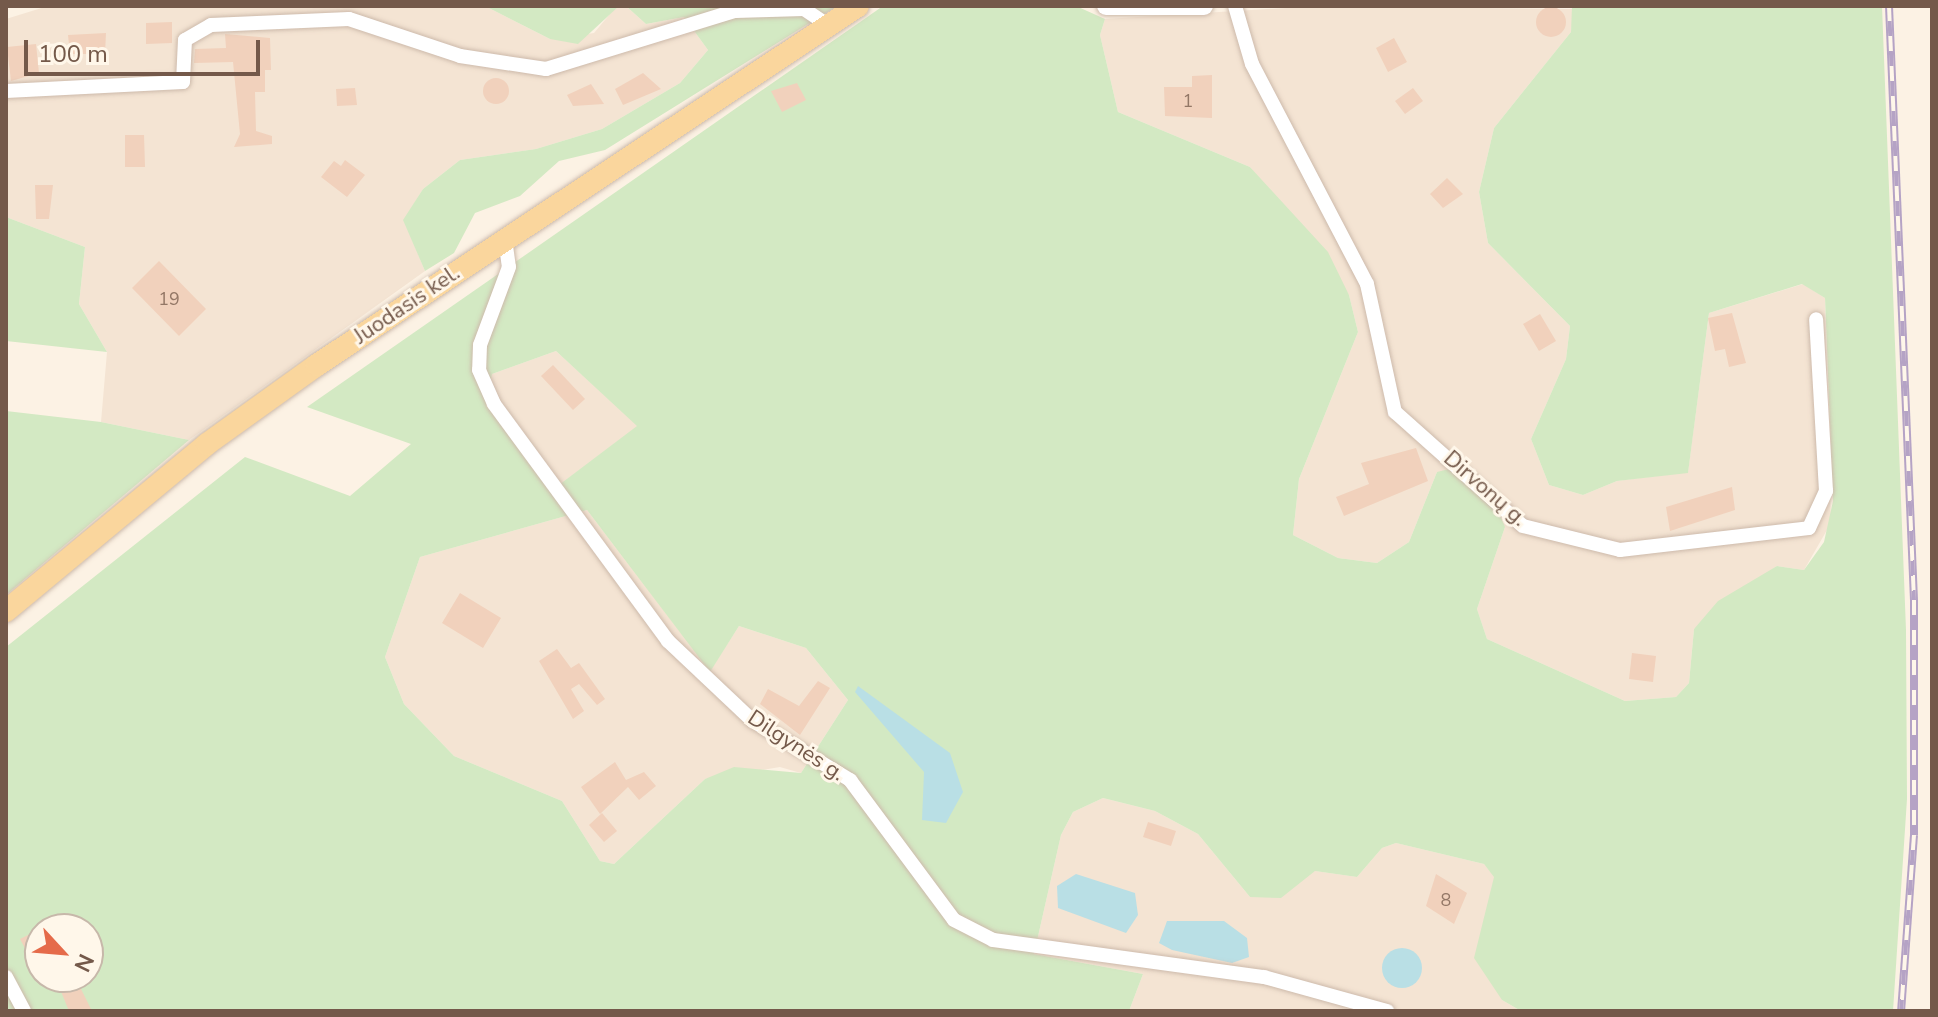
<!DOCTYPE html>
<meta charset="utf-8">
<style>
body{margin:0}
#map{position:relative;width:1938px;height:1017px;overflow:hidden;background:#fcf2e4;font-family:"Nunito Sans",sans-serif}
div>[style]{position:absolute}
.residential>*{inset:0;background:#f4e4d3}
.green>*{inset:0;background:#d3e9c3}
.water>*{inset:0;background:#b9dfe5}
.round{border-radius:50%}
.building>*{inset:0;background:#f1d1bc}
.roads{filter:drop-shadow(0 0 2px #cdbaab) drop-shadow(0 0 2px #cdbaab)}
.minor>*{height:14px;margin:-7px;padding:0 7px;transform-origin:7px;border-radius:7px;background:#fff}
.tertiary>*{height:18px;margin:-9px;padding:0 9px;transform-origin:9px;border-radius:9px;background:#fff}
.primary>*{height:22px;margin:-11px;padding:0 11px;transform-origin:11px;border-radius:11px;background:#fad69d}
.rail>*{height:8px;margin-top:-4px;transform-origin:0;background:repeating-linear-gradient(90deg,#fff7ea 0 15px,#b5a3c5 0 30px);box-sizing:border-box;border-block:2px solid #b5a3c5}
span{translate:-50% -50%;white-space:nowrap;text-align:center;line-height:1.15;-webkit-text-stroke:6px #fff7ea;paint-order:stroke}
.number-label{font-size:18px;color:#937766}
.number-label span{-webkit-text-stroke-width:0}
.street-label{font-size:22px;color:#74594a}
.frame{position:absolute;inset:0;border:8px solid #74594a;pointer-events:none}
.north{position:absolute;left:24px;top:913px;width:80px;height:80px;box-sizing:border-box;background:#fff7ea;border:2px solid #c7b8aa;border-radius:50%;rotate:116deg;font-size:22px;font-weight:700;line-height:32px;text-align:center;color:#74594a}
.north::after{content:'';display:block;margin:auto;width:28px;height:36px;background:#e56b4a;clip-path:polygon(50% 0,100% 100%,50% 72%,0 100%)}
.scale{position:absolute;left:24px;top:40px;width:236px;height:36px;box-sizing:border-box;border:4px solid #74594a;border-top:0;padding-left:10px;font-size:24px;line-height:28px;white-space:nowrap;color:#74594a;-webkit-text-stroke:6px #fff7ea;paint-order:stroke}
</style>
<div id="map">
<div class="residential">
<div style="clip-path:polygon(48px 6px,485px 6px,550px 39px,594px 33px,615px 8px,626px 6px,646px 24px,684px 17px,708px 50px,680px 83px,602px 129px,536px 149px,460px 160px,423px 189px,404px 220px,425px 271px,189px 440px,101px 422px,107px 352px,79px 304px,85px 247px,6px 217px,6px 19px)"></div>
<div style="clip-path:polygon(1319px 6px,1574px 9px,1571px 32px,1494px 128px,1479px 192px,1488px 243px,1570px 326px,1566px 359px,1531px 439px,1549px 485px,1583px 495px,1617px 481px,1688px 472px,1709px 313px,1803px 284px,1825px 298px,1831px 523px,1804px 570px,1777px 566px,1694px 629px,1689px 683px,1676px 697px,1625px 701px,1487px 639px,1477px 609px,1505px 527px,1437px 472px,1409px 542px,1377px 563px,1338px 558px,1293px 535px,1299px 479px,1358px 332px,1349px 295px,1250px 167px,1118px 112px,1100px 35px,1105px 19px)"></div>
<div style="clip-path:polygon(556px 351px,638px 426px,552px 491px,486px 405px,492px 374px)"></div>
<div style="clip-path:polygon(587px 510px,710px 671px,739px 626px,806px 648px,848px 700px,801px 773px,780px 767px,705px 779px,614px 864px,600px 861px,562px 801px,454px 756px,404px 704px,385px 657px,420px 557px)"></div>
<div style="clip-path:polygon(1103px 798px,1155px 811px,1198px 834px,1250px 897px,1315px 871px,1357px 877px,1382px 848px,1396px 843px,1484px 864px,1495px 877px,1502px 1000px,1521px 1011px,1129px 1011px,1143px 974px,1034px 954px,1061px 835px,1073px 812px)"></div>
</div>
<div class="green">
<div style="clip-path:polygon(485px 6px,619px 6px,578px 44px,550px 39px)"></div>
<div style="clip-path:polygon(626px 6px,837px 6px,605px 150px,559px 161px,520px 196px,475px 213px,454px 253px,425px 271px,403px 220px,423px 189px,460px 160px,536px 149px,602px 129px,680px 83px,708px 50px,684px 17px,646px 24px)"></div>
<div style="clip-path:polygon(evenodd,883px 6px,1076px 6px,1105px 19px,1100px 35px,1118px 112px,1250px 167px,1328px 252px,1349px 295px,1358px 332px,1299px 479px,1293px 535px,1338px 558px,1377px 563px,1409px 542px,1437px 472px,1449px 469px,1497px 508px,1505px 527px,1477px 609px,1487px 639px,1625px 701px,1676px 697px,1689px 683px,1694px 629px,1718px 601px,1777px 566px,1804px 570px,1824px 542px,1833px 501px,1825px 298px,1802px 284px,1709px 313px,1688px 473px,1617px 481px,1583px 495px,1549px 485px,1531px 439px,1566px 359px,1570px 326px,1488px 243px,1479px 192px,1494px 128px,1571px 32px,1572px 6px,1882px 6px,1906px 630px,1907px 799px,1893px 1011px,1521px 1011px,1502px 1000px,1474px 958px,1494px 877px,1484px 864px,1396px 843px,1382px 848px,1357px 877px,1315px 871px,1281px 898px,1250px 897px,1198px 834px,1155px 811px,1103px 798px,1073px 812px,1061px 835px,1034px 954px,1143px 974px,1129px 1011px,6px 1011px,6px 647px,245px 457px,350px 496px,411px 444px,307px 407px,883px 6px,556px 351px,637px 426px,551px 491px,486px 405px,492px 374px,556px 351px,883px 6px,587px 510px,710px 672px,739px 626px,806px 648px,848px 700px,801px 773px,734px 767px,705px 779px,614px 864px,600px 861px,562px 801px,454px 756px,404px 704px,385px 657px,420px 557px,587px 510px,883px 6px,40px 929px,88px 929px,88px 977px,40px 977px,40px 929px)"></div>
<div style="clip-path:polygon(6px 217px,85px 247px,79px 304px,107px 352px,6px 341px)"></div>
<div style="clip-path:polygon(6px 411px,101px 422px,189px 440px,6px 595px)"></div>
</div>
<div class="water">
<div style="clip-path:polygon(858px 686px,950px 753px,963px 792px,946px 823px,922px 820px,924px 772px,855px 692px)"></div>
<div style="clip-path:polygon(1076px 874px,1135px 893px,1138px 915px,1126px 933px,1058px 908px,1057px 886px)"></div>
<div style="clip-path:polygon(1167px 921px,1224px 921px,1247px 938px,1249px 957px,1232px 963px,1172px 950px,1159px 943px)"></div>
<div class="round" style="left:1382px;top:948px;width:40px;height:40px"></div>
</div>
<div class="building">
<div class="round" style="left:1536px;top:7px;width:30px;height:30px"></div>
<div style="clip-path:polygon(172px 22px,172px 43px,146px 44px,146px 23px)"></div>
<div style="clip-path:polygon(106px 33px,105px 54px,70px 54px,68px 35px)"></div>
<div style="clip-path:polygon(225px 34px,270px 38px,271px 70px,265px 70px,265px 92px,255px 92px,256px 131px,272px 136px,272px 144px,234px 147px,240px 134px,233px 62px,194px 63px,195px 49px,226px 48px)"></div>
<div style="clip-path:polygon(1394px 38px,1407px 62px,1388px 72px,1376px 48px)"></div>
<div style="clip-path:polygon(36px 44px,39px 73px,11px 81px,7px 47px)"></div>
<div style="clip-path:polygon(643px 73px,661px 89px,623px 105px,615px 89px)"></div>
<div style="clip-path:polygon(1212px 75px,1212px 118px,1165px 116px,1164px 87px,1192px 87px,1192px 76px)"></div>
<div class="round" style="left:483px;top:78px;width:26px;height:26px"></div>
<div style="clip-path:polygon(797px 83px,806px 100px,782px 112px,771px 91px)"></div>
<div style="clip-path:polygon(591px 84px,604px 104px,573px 106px,567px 95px)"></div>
<div style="clip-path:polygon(355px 88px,357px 105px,337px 106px,336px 89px)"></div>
<div style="clip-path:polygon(1413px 88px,1423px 101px,1405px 114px,1395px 101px)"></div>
<div style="clip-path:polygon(125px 135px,144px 135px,145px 167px,125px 167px)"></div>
<div style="clip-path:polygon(345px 160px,365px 175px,347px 197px,321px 177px,334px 161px,341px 166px)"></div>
<div style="clip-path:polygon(1447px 178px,1463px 194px,1443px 208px,1430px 194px)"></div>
<div style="clip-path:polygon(35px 185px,53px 185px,49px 219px,36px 219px)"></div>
<div style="clip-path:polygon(159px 261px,206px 309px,179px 336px,132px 288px)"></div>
<div style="clip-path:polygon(1732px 313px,1746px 363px,1729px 367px,1725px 349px,1715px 351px,1708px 318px)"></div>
<div style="clip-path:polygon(1540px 314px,1556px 341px,1539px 351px,1523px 324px)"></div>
<div style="clip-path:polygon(553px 365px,585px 399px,573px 410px,541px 376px)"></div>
<div style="clip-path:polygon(1416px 448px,1428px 481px,1344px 516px,1336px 497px,1369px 484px,1361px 463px)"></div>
<div style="clip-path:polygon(1732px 487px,1735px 510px,1670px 531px,1666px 507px)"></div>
<div style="clip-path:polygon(460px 593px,501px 618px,483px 648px,442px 623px)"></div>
<div style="clip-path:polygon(557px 649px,571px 668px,579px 663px,605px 699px,597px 705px,579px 684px,571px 689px,584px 711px,573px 719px,539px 661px)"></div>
<div style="clip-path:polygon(1632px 653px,1656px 656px,1653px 682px,1629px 679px)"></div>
<div style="clip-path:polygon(818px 681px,830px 688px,800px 735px,760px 704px,768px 689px,799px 706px)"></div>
<div style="clip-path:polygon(615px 762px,626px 780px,644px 772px,656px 786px,639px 800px,628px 787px,600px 814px,581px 787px)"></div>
<div style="clip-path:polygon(602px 813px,617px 831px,604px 842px,589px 825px)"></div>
<div style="clip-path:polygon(1148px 822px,1176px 831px,1171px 846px,1143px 837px)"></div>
<div style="clip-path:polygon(1436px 874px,1467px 893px,1454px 924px,1426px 906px)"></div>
<div style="clip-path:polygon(40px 929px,40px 976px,20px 939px)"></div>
<div style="clip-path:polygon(55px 977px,75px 977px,92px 1011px,69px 1011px)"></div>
</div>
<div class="roads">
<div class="minor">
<div style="left:1235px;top:6px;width:60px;rotate:73.7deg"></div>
<div style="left:1252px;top:64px;width:248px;rotate:62.4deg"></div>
<div style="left:1367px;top:284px;width:131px;rotate:77.7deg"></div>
<div style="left:1395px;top:412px;width:171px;rotate:41.7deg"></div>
<div style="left:1523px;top:526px;width:100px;rotate:13.9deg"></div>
<div style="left:1620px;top:550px;width:190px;rotate:-6.6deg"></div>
<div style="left:1809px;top:528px;width:41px;rotate:-65.3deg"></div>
<div style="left:1826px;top:491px;width:172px;rotate:-93.3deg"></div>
<div style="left:6px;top:91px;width:177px;rotate:-2.9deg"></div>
<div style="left:183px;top:82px;width:42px;rotate:-87.3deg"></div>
<div style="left:185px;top:40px;width:30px;rotate:-30deg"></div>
<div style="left:211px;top:25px;width:138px;rotate:-2.5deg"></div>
<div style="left:349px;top:19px;width:117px;rotate:18.4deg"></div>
<div style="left:460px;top:56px;width:87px;rotate:8.6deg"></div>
<div style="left:546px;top:69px;width:198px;rotate:-17.1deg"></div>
<div style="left:735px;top:11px;width:69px;rotate:-1.7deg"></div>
<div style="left:804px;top:9px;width:29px;rotate:34deg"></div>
<div style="left:505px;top:239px;width:28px;rotate:82deg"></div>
<div style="left:509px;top:267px;width:83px;rotate:110.4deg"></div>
<div style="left:480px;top:345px;width:25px;rotate:92deg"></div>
<div style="left:479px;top:370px;width:37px;rotate:66deg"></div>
<div style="left:494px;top:404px;width:294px;rotate:53.7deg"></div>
<div style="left:668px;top:641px;width:117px;rotate:43.3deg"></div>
<div style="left:753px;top:721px;width:114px;rotate:31.3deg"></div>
<div style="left:850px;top:780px;width:174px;rotate:53.4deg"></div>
<div style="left:954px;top:920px;width:44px;rotate:27.1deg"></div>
<div style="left:993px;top:940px;width:274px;rotate:7.8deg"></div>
<div style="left:1264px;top:977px;width:128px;rotate:15.5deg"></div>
<div style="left:6px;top:977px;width:38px;rotate:62deg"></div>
</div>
<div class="tertiary">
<div style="left:1106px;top:6px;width:98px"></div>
</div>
<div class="primary">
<div style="left:6px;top:611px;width:261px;rotate:-39.7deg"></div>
<div style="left:207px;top:444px;width:135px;rotate:-35.7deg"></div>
<div style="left:317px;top:365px;width:649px;rotate:-33.57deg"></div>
</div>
</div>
<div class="rail">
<div style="left:1889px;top:6px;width:595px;rotate:87.59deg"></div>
<div style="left:1914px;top:600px;width:235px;rotate:90deg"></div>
<div style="left:1914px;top:835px;width:176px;rotate:94.2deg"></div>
</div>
<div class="number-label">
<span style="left:1188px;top:101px">1</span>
<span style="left:169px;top:299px">19</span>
<span style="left:1446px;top:900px">8</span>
</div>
<div class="street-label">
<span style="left:407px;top:305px;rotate:-34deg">Juodasis kel.</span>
<span style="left:1485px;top:489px;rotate:41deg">Dirvonų g.</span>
<span style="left:796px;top:746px;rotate:33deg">Dilgynės g.</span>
</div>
<div class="frame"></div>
<div class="north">N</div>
<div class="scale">100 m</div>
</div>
